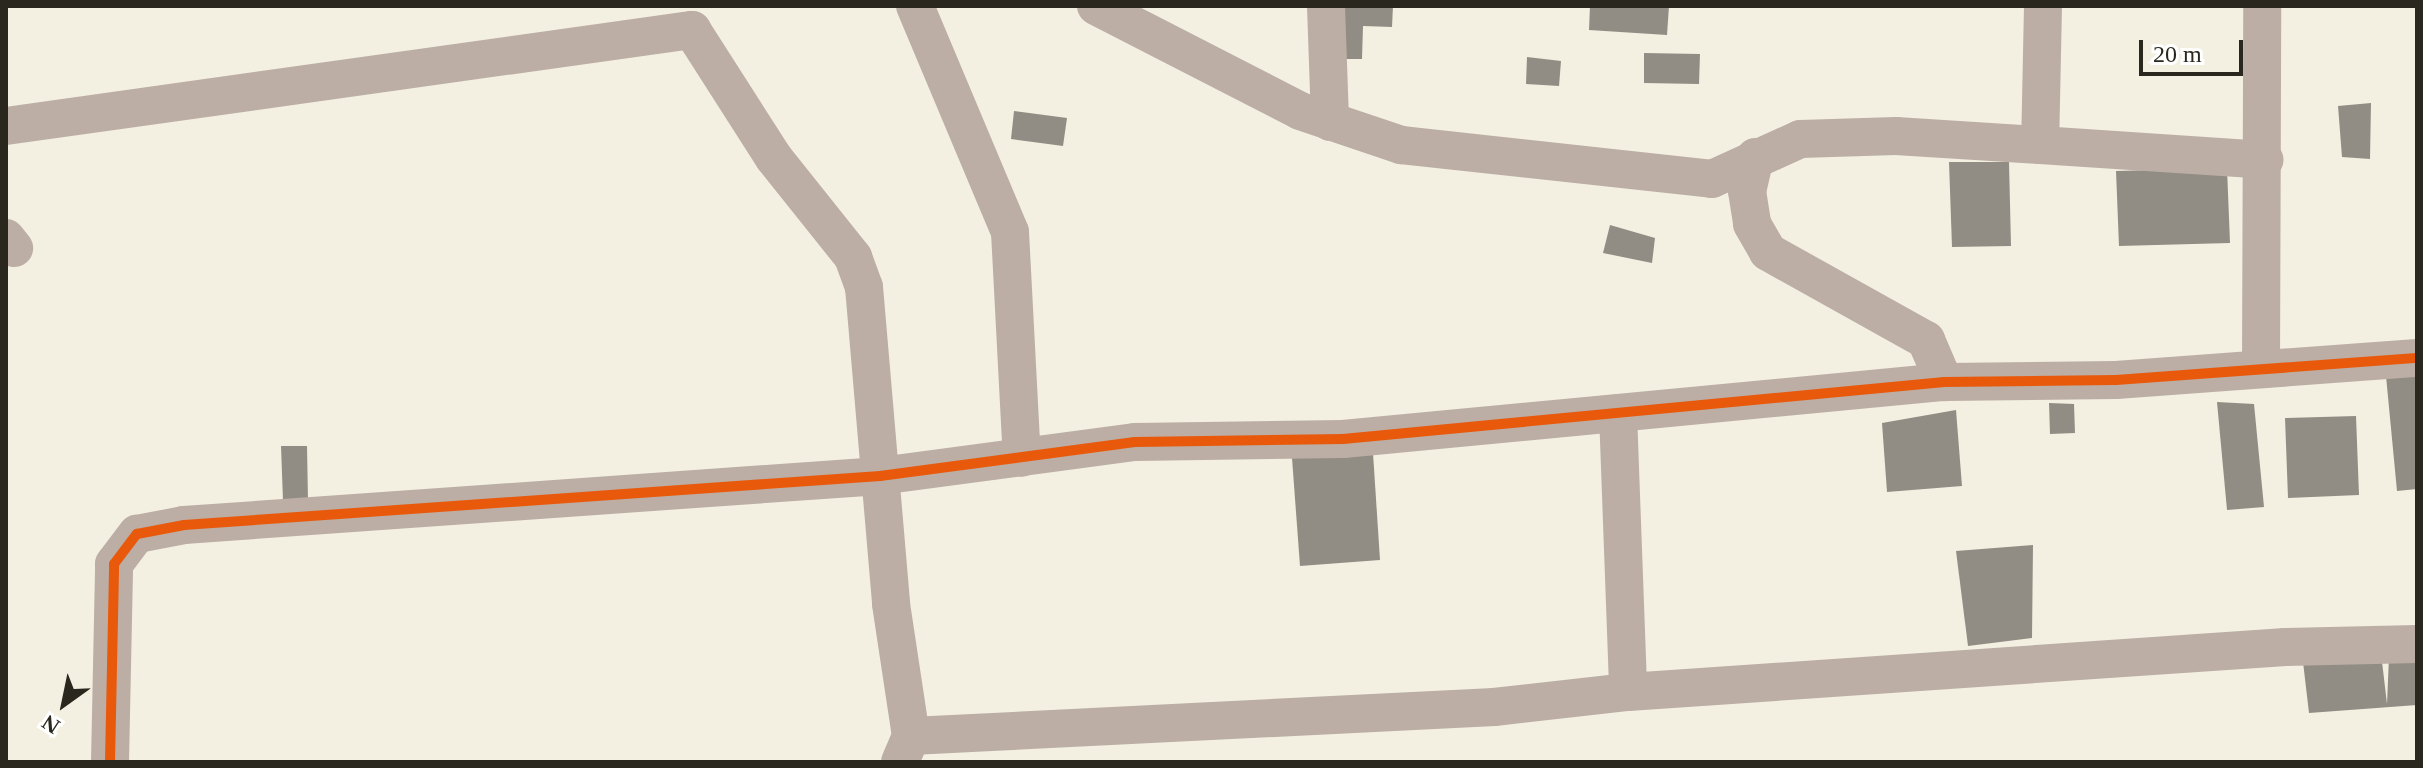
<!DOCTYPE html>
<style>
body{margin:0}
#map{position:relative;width:2423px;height:768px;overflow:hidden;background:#f3f0e1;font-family:Georgia,serif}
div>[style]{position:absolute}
.building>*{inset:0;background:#928d84}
.street>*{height:38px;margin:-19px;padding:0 19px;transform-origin:19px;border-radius:19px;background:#bcaea5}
.cycleway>*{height:10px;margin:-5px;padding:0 5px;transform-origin:5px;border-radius:5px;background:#e8590c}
span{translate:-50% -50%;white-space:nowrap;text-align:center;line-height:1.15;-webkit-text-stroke:8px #fff;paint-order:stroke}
.frame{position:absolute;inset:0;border:8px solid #2a281e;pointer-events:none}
.north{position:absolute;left:24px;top:664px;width:80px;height:80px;-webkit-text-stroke:6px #fff;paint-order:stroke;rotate:213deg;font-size:22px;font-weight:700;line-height:32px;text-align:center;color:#2a281e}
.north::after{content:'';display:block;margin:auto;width:28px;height:36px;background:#2a281e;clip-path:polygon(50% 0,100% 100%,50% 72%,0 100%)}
.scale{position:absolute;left:2139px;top:40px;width:104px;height:36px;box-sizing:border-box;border:4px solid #2a281e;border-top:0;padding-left:10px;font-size:24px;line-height:28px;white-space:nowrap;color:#2a281e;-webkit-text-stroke:6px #fff;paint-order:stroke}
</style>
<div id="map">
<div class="building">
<div style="clip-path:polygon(1336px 6px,1393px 6px,1392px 27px,1363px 26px,1362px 59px,1335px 59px)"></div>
<div style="clip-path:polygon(1590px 6px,1669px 6px,1667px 35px,1589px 30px)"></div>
<div style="clip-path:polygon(1644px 53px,1700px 54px,1699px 84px,1644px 83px)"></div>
<div style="clip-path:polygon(1527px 57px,1561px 61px,1559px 86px,1526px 84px)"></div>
<div style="clip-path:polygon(2371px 103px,2370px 159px,2342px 157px,2338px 106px)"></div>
<div style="clip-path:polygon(1014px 111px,1067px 118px,1063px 146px,1011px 139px)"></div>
<div style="clip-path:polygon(1949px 162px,2009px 162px,2011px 246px,1952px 247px)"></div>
<div style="clip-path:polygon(2227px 168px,2230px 243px,2119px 246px,2116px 171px)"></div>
<div style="clip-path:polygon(1610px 225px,1655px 238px,1652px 263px,1603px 253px)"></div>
<div style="clip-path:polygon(2417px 373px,2417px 489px,2397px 491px,2386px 376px)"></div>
<div style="clip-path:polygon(2217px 402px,2254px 404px,2264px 507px,2227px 510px)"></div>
<div style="clip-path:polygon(2049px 403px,2074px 404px,2075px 433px,2050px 434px)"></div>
<div style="clip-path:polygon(1956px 410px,1962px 486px,1887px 492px,1882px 423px)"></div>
<div style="clip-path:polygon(2356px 416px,2359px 495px,2288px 498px,2285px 418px)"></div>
<div style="clip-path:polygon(281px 446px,307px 446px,308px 501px,283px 501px)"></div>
<div style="clip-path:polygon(1373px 453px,1380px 560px,1300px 566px,1292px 458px)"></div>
<div style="clip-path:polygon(2033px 545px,2032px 638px,1968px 646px,1956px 551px)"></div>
<div style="clip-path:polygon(2381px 653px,2387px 704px,2389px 656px,2417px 657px,2417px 705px,2309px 713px,2303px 662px)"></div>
</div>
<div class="street">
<div style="left:915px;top:6px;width:245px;rotate:67.2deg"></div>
<div style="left:1010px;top:232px;width:226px;rotate:87deg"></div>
<div style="left:1096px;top:6px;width:229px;rotate:27.2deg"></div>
<div style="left:1300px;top:111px;width:107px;rotate:18.6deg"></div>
<div style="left:1401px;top:145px;width:313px;rotate:6.2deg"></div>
<div style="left:1712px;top:179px;width:97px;rotate:-24.4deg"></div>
<div style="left:1800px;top:139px;width:96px;rotate:-1.8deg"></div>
<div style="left:1896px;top:136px;width:144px;rotate:3.6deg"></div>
<div style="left:1326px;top:6px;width:116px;rotate:88deg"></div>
<div style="left:2043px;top:6px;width:139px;rotate:91.2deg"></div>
<div style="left:2040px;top:145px;width:225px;rotate:3.8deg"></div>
<div style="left:692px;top:30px;width:152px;rotate:57.4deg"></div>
<div style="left:774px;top:158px;width:127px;rotate:51.4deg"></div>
<div style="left:853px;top:257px;width:32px;rotate:70deg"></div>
<div style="left:864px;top:287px;width:318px;rotate:85.1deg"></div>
<div style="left:891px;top:604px;width:134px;rotate:81.4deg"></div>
<div style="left:6px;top:126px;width:693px;rotate:-7.97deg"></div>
<div style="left:1755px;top:157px;width:35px;rotate:103deg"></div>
<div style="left:1747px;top:191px;width:33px;rotate:81deg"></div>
<div style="left:1752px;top:224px;width:32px;rotate:60deg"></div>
<div style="left:1768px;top:252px;width:181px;rotate:29.1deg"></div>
<div style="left:1926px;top:340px;width:46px;rotate:66.8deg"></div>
<div style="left:6px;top:238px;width:13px;rotate:51deg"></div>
<div style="left:2261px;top:367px;width:361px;rotate:-89.8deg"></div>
<div style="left:1618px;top:413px;width:279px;rotate:87.9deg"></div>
<div style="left:110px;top:762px;width:198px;rotate:-88.8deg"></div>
<div style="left:114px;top:564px;width:38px;rotate:-53deg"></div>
<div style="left:137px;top:534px;width:48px;rotate:-10.8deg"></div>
<div style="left:184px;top:525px;width:698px;rotate:-4.03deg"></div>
<div style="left:880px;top:476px;width:257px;rotate:-7.6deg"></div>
<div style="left:1135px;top:442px;width:208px;rotate:-0.8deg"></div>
<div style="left:1343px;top:439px;width:604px;rotate:-5.42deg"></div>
<div style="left:1944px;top:382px;width:172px;rotate:-0.7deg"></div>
<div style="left:2116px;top:380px;width:302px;rotate:-4.2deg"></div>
<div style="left:900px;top:762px;width:28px;rotate:-67deg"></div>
<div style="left:911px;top:736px;width:584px;rotate:-2.85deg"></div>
<div style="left:1494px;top:707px;width:135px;rotate:-6.4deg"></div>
<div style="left:1628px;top:692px;width:659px;rotate:-3.92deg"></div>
<div style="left:2285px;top:647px;width:132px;rotate:-1.3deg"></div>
</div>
<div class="cycleway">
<div style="left:110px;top:762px;width:198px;rotate:-88.8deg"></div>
<div style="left:114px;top:564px;width:38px;rotate:-53deg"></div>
<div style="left:137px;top:534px;width:48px;rotate:-10.8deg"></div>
<div style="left:184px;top:525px;width:698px;rotate:-4.03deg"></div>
<div style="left:880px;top:476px;width:257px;rotate:-7.6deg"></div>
<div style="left:1135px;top:442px;width:208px;rotate:-0.8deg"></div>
<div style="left:1343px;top:439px;width:604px;rotate:-5.42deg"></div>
<div style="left:1944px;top:382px;width:172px;rotate:-0.7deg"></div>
<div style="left:2116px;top:380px;width:302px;rotate:-4.2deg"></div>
</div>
<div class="frame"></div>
<div class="north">N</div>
<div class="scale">20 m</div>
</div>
